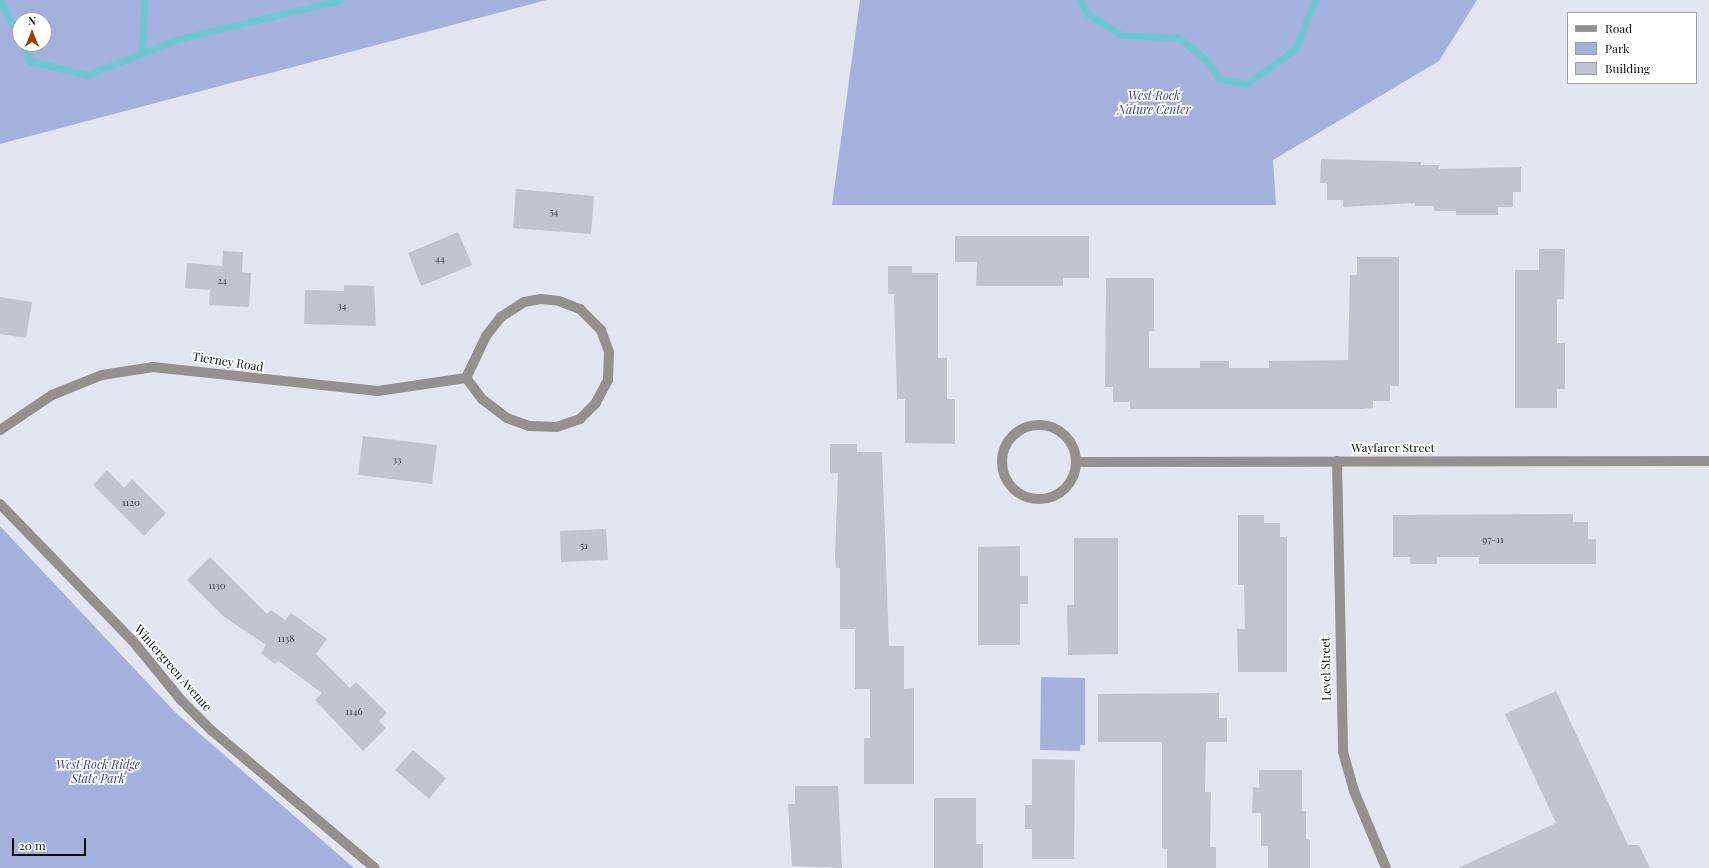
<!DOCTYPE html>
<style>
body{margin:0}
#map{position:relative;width:1709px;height:868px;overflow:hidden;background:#e2e5ef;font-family:"Playfair Display",serif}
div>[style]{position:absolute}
.green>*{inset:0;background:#a5b1dd}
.stream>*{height:7px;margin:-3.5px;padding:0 3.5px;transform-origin:3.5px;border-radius:3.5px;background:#6fc6d3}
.building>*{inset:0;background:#c1c4ce}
.minor>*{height:10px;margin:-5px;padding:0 5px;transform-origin:5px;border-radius:5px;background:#94908d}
.minor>.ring{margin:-5px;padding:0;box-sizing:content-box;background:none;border:10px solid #94908d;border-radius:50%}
span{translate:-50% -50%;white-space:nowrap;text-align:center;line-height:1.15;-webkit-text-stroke:3.5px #fff;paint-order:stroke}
.number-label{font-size:10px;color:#383a3f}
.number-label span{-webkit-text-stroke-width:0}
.park-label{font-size:12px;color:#354287;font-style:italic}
.street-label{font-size:12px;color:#0b0c0f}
.legend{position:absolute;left:1567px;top:12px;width:130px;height:72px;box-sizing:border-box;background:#fff;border:1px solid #9d9e9f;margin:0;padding:5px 7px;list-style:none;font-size:12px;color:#0b0c0f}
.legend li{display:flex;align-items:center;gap:8px;height:20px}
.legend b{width:20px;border:1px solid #9d9e9f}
.north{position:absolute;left:12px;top:12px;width:40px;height:40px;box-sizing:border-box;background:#fff;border:1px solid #9d9e9f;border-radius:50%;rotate:0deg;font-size:11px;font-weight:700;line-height:16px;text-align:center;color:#0b0c0f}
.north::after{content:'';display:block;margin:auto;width:14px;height:18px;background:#a03c06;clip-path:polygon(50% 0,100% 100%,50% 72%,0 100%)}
.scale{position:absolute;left:12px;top:838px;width:74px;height:18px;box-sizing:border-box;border:2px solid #0b0c0f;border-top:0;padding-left:5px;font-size:12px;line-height:14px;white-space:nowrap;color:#0b0c0f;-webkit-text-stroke:3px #fff;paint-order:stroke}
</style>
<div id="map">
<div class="green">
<div style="clip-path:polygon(evenodd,0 0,547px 0,0 144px,0 0,20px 20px,44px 20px,44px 44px,20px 44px,20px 20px)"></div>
<div style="clip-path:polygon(860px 0,1477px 0,1439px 61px,1273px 160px,1276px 205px,832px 205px)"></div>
<div style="clip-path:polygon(0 526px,176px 713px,354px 868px,0 868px)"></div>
<div style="clip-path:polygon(1041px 677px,1085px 678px,1085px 745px,1080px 745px,1080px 751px,1040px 750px)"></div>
</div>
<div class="stream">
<div style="left:0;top:0;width:44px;rotate:62.9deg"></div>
<div style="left:1079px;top:0;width:17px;rotate:57deg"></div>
<div style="left:1088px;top:14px;width:39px;rotate:32deg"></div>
<div style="left:1121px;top:35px;width:58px;rotate:3deg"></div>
<div style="left:1179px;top:38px;width:36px;rotate:39deg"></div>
<div style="left:1207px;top:61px;width:22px;rotate:56deg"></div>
<div style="left:1219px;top:79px;width:27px;rotate:10deg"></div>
<div style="left:1246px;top:84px;width:60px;rotate:-35.5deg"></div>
<div style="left:1295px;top:49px;width:53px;rotate:-67.8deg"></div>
<div style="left:22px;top:44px;width:19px;rotate:65deg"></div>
<div style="left:30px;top:61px;width:59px;rotate:13.8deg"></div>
<div style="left:87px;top:75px;width:98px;rotate:-21.6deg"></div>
<div style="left:178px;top:39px;width:167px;rotate:-13.5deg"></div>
<div style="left:142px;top:53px;width:53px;rotate:-87.8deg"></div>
</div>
<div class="building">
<div style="clip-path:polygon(1321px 159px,1421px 162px,1421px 165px,1439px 165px,1439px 169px,1521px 167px,1521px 192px,1513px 192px,1513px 207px,1498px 207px,1498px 215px,1456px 215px,1456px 211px,1434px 211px,1434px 206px,1415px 206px,1415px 203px,1343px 207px,1343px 200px,1327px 200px,1327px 183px,1320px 183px)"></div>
<div style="clip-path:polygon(516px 189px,594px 196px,591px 234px,513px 228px)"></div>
<div style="clip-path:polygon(458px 232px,472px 265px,421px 286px,408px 253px)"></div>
<div style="clip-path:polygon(955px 236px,1089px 236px,1089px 278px,1063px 278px,1063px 286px,976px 286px,977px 262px,955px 262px)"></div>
<div style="clip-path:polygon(1539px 249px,1565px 249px,1564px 299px,1557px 299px,1557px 343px,1565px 343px,1565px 389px,1557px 389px,1557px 408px,1515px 408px,1515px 270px,1539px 270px)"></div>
<div style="clip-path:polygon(223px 251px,243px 252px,242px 272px,251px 273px,249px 307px,209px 305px,210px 290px,185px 288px,187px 263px,222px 266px)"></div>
<div style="clip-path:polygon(1357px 257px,1399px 257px,1399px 386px,1390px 386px,1390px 401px,1373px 401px,1373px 408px,1362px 409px,1130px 409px,1130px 402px,1113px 402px,1113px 387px,1105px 387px,1106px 278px,1154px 278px,1154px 331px,1149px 331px,1149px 368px,1200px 368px,1200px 361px,1229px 361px,1229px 368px,1269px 368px,1269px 361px,1348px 360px,1350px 275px,1357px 275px)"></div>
<div style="clip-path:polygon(888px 266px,912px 266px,912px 273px,938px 273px,938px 358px,947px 358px,947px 399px,955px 399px,955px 444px,905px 443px,905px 399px,897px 399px,894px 294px,888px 294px)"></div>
<div style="clip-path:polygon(344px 285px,374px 286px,376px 326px,304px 324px,305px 290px,344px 291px)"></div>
<div style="clip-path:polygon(0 297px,32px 302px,26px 338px,0 334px)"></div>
<div style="clip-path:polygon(363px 436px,437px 445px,432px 484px,358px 475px)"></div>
<div style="clip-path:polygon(830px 444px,857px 444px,857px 452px,882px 452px,889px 646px,904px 646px,904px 689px,914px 688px,914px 784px,864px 784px,864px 738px,870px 738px,870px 689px,855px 689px,855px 629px,840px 629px,840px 568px,836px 568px,835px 556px,838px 473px,830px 474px)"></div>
<div style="clip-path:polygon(107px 470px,124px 488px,132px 479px,166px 513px,144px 536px,93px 485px)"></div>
<div style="clip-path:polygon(1573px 514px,1573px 522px,1588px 522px,1588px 539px,1596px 539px,1596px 564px,1479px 564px,1479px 557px,1437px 557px,1437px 564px,1410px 564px,1410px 557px,1393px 557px,1393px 515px)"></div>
<div style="clip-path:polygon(1238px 515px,1264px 515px,1264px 523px,1280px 523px,1280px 537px,1287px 537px,1287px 672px,1238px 672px,1237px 629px,1245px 629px,1244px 585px,1238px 585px)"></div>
<div style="clip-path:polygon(606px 529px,608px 560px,561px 562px,560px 531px)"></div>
<div style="clip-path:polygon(1074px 538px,1118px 538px,1118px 654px,1068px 655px,1067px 605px,1074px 605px)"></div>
<div style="clip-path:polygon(1020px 546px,1020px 576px,1028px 576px,1028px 604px,1020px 604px,1020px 645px,978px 645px,978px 547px)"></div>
<div style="clip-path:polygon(210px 557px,267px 614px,271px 610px,285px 620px,291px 613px,327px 639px,316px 654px,350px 688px,356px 682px,387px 713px,379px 721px,386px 728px,363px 751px,315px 700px,322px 693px,278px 661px,275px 664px,261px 653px,266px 645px,223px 616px,187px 580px)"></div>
<div style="clip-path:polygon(1556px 691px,1628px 845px,1639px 845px,1650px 868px,1458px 868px,1556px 823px,1505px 714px)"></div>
<div style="clip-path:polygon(1219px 693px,1219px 718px,1227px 718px,1227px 742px,1206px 742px,1205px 792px,1211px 792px,1210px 847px,1216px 847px,1216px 868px,1167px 868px,1167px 849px,1162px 848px,1162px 742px,1098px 742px,1098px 694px)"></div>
<div style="clip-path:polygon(413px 750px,446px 778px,429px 799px,395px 770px)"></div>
<div style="clip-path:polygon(1032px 759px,1075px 760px,1074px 859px,1032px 859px,1032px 829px,1025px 829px,1025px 805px,1032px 805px)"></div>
<div style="clip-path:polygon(1259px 770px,1302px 770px,1302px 811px,1306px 811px,1306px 839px,1310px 840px,1310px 868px,1268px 868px,1268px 846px,1261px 846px,1261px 813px,1252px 813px,1253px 787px,1259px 788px)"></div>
<div style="clip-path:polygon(795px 786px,838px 786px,842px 868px,792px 866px,788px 804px,795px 804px)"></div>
<div style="clip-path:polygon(934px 798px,976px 798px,976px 844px,983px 844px,983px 868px,934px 868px)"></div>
</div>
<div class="minor">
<div style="left:541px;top:299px;width:18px;rotate:6deg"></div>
<div style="left:559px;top:301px;width:22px;rotate:21deg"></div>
<div style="left:580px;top:309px;width:30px;rotate:45deg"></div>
<div style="left:601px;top:330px;width:23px;rotate:70deg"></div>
<div style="left:609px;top:352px;width:28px;rotate:92deg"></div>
<div style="left:608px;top:380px;width:26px;rotate:118deg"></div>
<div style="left:596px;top:403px;width:23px;rotate:135deg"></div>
<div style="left:580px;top:419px;width:24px;rotate:161deg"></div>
<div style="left:557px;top:427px;width:28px;rotate:-178deg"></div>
<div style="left:529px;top:426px;width:23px;rotate:-160deg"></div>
<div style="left:507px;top:418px;width:31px;rotate:-143deg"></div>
<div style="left:482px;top:399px;width:26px;rotate:-127deg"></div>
<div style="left:466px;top:378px;width:47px;rotate:-64.5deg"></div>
<div style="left:486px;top:336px;width:24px;rotate:-52deg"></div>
<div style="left:501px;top:317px;width:27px;rotate:-33deg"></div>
<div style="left:524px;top:302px;width:17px;rotate:-10deg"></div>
<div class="ring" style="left:1002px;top:425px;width:64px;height:64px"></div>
<div style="left:0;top:430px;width:63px;rotate:-33.9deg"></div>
<div style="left:52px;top:395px;width:54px;rotate:-21.8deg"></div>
<div style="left:102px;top:375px;width:52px;rotate:-8.9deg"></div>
<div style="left:153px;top:367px;width:226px;rotate:6.1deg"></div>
<div style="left:378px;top:391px;width:89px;rotate:-8.4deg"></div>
<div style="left:1337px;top:461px;width:291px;rotate:88.8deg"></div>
<div style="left:1343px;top:752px;width:41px;rotate:74.2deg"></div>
<div style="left:1354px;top:791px;width:83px;rotate:67.4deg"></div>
<div style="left:1077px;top:462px;width:632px;rotate:-0.09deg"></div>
<div style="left:0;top:504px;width:190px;rotate:45.9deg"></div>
<div style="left:132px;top:640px;width:77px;rotate:50.8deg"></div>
<div style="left:181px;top:700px;width:42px;rotate:45deg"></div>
<div style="left:211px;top:730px;width:214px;rotate:40.1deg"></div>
</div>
<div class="number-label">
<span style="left:554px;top:212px">54</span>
<span style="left:440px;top:259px">44</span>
<span style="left:222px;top:281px">24</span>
<span style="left:342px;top:306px">34</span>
<span style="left:397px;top:460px">33</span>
<span style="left:131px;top:503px">1120</span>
<span style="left:1493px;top:540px">97-11</span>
<span style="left:584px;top:546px">51</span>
<span style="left:217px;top:586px">1130</span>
<span style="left:286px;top:639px">1138</span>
<span style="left:354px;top:712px">1146</span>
</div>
<div class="park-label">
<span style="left:1154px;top:103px">West Rock<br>Nature Center</span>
<span style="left:98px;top:772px">West Rock Ridge<br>State Park</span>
</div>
<div class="street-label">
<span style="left:228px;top:362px;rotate:9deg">Tierney Road</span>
<span style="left:1393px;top:448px">Wayfarer Street</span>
<span style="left:173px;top:668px;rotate:49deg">Wintergreen Avenue</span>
<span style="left:1326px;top:669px;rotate:-91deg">Level Street</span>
</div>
<ul class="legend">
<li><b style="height:5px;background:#94908d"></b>Road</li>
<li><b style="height:11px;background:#a5b1dd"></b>Park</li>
<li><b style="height:11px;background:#c1c4ce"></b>Building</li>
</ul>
<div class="north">N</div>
<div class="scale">20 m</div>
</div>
